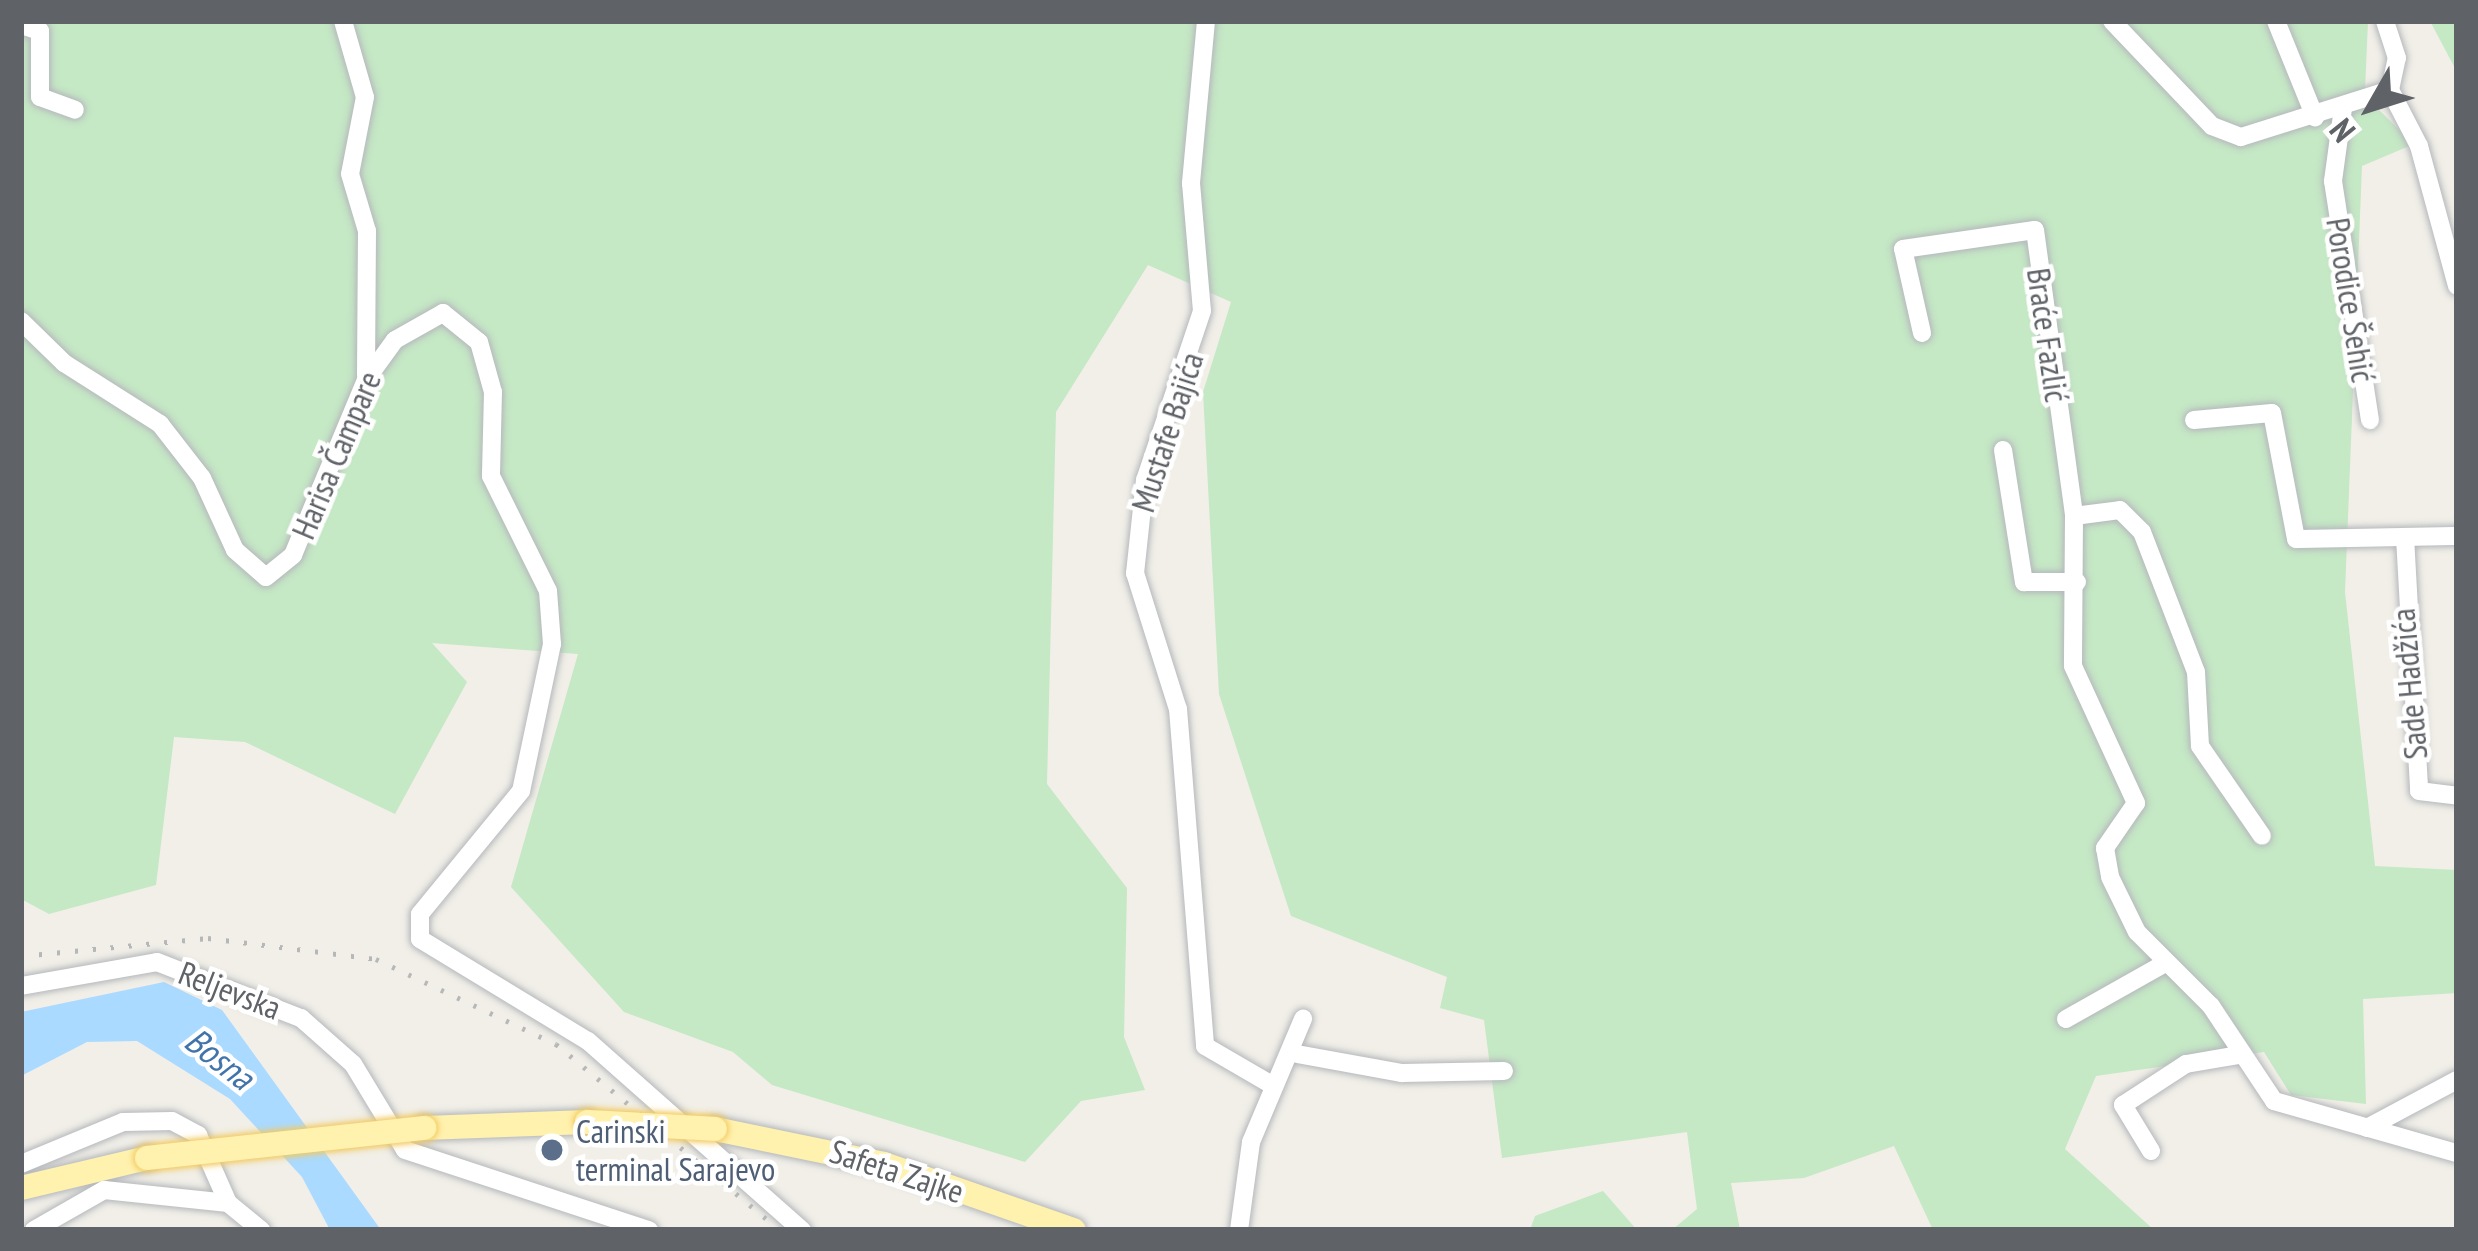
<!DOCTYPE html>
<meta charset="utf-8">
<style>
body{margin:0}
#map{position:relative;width:2478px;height:1251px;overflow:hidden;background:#f1efe8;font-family:"PT Sans Narrow",sans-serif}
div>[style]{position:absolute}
.green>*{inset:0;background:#c5e8c5}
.water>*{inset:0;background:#aadaff}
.roads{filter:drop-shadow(0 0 3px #b5b8bc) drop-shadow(0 0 3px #b5b8bc)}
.minor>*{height:18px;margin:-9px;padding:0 9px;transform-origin:9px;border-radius:9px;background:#fff}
.major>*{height:24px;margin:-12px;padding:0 12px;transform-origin:12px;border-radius:12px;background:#fff2af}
.rail>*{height:4.5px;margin-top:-2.25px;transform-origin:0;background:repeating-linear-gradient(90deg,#b6b7b8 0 3px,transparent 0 18px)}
.bridges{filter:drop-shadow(0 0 3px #f2c960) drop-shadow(0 0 3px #f2c960)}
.major-bridge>*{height:24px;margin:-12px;padding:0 12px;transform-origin:12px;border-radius:12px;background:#fff2af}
.dots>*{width:33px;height:33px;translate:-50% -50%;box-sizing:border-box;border:6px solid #fff;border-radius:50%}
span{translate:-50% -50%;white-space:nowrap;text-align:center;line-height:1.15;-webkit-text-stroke:9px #fff;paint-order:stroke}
.street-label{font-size:33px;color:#5f6368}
.service-label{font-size:33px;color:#4e5e75}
.left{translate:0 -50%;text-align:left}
.water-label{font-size:36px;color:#4174aa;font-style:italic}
.frame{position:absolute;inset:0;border:24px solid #5f6368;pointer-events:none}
.north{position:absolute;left:2310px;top:48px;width:120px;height:120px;-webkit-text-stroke:9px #fff;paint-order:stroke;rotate:231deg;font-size:33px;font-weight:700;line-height:48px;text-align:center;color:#5f6368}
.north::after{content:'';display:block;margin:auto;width:42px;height:54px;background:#5f6368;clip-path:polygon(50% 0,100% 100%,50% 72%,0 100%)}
</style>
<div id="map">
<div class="green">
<div style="clip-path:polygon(21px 21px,2368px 21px,2364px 114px,2379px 110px,2414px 144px,2362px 166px,2345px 592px,2375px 866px,2457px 870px,2457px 993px,2363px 999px,2366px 1104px,2291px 1095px,2264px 1052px,2096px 1076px,2065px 1149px,2154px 1230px,1933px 1230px,1894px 1146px,1804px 1178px,1731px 1183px,1740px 1230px,1672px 1230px,1697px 1209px,1687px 1132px,1502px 1158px,1484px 1020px,1440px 1008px,1447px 977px,1291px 916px,1219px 694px,1203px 392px,1231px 302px,1148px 265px,1056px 412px,1047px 784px,1127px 888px,1124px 1037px,1145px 1090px,1081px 1101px,1025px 1162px,772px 1085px,733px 1052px,624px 1012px,511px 887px,578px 654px,432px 643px,467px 682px,395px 814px,245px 742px,174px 737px,156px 885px,49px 914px,21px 899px)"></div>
<div style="clip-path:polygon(2430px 21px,2457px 21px,2457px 72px)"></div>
<div style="clip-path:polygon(1603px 1191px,1637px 1230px,1530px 1230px,1535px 1216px)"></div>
</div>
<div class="water">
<div style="clip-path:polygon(164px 982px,222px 1010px,381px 1230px,330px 1230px,302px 1177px,230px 1099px,137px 1041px,87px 1042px,21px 1076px,21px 1012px)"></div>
</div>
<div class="roads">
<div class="minor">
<div style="left:343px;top:21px;width:79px;rotate:73.9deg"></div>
<div style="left:365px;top:97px;width:78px;rotate:101deg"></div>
<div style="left:350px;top:174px;width:59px;rotate:73.4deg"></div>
<div style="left:367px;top:231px;width:144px;rotate:90.4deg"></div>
<div style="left:1206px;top:21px;width:163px;rotate:95.3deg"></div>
<div style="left:1191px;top:183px;width:128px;rotate:85.1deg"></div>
<div style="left:1202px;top:311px;width:178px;rotate:108.6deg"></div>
<div style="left:1145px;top:480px;width:94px;rotate:96.1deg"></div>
<div style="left:1135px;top:573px;width:143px;rotate:72.5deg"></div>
<div style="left:1178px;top:709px;width:338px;rotate:85.4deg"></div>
<div style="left:1205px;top:1046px;width:78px;rotate:30.2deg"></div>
<div style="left:2112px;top:21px;width:145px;rotate:46.4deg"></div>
<div style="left:2212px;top:126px;width:31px;rotate:21deg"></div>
<div style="left:2241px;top:137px;width:156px;rotate:-17.5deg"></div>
<div style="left:2390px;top:90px;width:33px;rotate:-78deg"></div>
<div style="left:2397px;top:58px;width:39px;rotate:-108deg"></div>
<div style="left:2276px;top:21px;width:104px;rotate:67.9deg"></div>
<div style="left:21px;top:25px;width:20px;rotate:18deg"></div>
<div style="left:40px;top:31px;width:66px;rotate:90deg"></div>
<div style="left:40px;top:97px;width:37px;rotate:20deg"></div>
<div style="left:2390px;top:90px;width:63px;rotate:62.6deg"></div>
<div style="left:2419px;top:146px;width:145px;rotate:74.8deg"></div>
<div style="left:2343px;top:108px;width:74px;rotate:97.8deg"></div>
<div style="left:2333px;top:181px;width:242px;rotate:81.2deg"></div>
<div style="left:21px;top:321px;width:60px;rotate:44.3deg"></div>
<div style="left:64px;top:363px;width:114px;rotate:32.4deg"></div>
<div style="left:160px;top:424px;width:68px;rotate:52.1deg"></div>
<div style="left:202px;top:478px;width:79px;rotate:65.4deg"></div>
<div style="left:235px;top:550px;width:41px;rotate:41.1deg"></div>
<div style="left:266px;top:577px;width:35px;rotate:-39deg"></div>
<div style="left:293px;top:555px;width:190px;rotate:-67.4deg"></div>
<div style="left:366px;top:380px;width:49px;rotate:-54.1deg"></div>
<div style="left:395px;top:340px;width:55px;rotate:-29.4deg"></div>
<div style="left:443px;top:313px;width:46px;rotate:38.9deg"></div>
<div style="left:479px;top:342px;width:52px;rotate:74.4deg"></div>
<div style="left:493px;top:392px;width:84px;rotate:91.4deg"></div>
<div style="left:491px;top:476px;width:128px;rotate:63.6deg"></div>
<div style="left:548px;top:591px;width:53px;rotate:85.7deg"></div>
<div style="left:552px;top:644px;width:150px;rotate:101.9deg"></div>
<div style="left:521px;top:791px;width:159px;rotate:129.4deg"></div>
<div style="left:420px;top:914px;width:25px;rotate:90deg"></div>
<div style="left:420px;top:939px;width:197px;rotate:31.3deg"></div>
<div style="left:588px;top:1041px;width:286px;rotate:41.5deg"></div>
<div style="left:1922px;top:333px;width:86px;rotate:-102.7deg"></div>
<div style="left:1903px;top:249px;width:133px;rotate:-8.2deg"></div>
<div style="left:2035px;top:230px;width:289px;rotate:82.2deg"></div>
<div style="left:2074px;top:516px;width:150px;rotate:90.4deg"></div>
<div style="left:2073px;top:666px;width:151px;rotate:65.3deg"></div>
<div style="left:2136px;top:803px;width:55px;rotate:124.6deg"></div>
<div style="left:2105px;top:848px;width:29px;rotate:80deg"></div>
<div style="left:2110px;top:877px;width:61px;rotate:63.9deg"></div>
<div style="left:2137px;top:932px;width:105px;rotate:45deg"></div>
<div style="left:2211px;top:1006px;width:114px;rotate:56.4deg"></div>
<div style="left:2274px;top:1101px;width:190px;rotate:15.9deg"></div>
<div style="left:2194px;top:420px;width:78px;rotate:-5.1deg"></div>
<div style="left:2272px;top:413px;width:128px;rotate:79.2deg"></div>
<div style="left:2296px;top:539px;width:161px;rotate:-1.1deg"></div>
<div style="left:2003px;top:450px;width:134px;rotate:81deg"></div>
<div style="left:2024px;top:582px;width:53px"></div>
<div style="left:2074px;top:516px;width:46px;rotate:-7.4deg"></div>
<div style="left:2120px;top:510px;width:31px;rotate:45deg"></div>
<div style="left:2142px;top:532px;width:150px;rotate:68.9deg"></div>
<div style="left:2196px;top:672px;width:74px;rotate:86.9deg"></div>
<div style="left:2200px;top:746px;width:109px;rotate:55.4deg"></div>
<div style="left:2405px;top:537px;width:254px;rotate:86.8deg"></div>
<div style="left:2419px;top:791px;width:38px;rotate:7deg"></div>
<div style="left:21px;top:986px;width:138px;rotate:-10deg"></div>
<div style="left:157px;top:962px;width:155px;rotate:21.3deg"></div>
<div style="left:301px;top:1018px;width:69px;rotate:41.5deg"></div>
<div style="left:353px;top:1064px;width:100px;rotate:58.8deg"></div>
<div style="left:405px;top:1150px;width:257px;rotate:18.2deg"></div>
<div style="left:2066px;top:1019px;width:110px;rotate:-29.4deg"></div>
<div style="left:1297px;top:1054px;width:107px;rotate:10.3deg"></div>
<div style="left:1402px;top:1073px;width:102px;rotate:-1.1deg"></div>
<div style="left:2367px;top:1128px;width:102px;rotate:-28.1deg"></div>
<div style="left:2151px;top:1151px;width:54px;rotate:-121.3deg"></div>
<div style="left:2123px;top:1105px;width:75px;rotate:-33.1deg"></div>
<div style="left:2186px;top:1064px;width:54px;rotate:-9.6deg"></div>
<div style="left:21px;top:1164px;width:110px;rotate:-22.4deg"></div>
<div style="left:123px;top:1122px;width:49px;rotate:-1.2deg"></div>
<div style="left:172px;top:1121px;width:30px;rotate:28deg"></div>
<div style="left:198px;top:1135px;width:74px;rotate:66.2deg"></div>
<div style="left:228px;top:1203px;width:43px;rotate:39.3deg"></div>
<div style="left:34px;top:1230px;width:81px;rotate:-29.7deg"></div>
<div style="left:104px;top:1190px;width:125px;rotate:6deg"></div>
<div style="left:1239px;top:1230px;width:89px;rotate:-82.2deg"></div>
<div style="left:1251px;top:1142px;width:134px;rotate:-67.1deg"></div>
</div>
<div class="major">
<div style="left:424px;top:1128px;width:163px;rotate:-2.1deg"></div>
<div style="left:715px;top:1129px;width:173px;rotate:11.7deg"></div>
<div style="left:884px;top:1164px;width:201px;rotate:19.2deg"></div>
<div style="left:21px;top:1188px;width:130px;rotate:-13.4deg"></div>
</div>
</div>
<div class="rail">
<div style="left:21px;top:956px;width:188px;rotate:-5.5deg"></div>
<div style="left:208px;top:938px;width:169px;rotate:7.1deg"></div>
<div style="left:376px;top:959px;width:199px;rotate:25.3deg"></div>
<div style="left:556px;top:1044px;width:291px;rotate:39.7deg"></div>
</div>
<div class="bridges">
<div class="major-bridge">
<div style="left:587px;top:1122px;width:128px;rotate:3.1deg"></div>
<div style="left:147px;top:1158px;width:279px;rotate:-6.2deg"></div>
</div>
</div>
<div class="dots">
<div style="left:552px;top:1150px;background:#5c6f8a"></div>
</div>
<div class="street-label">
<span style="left:2351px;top:300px;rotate:81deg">Porodice Šehić</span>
<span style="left:2048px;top:335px;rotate:82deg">Braće Fazlić</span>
<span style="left:1167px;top:432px;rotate:-72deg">Mustafe Bajića</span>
<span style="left:336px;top:455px;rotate:-67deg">Harisa Čampare</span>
<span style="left:2409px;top:684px;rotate:-95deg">Sade Hadžića</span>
<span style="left:230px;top:990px;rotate:21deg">Reljevska</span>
<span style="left:897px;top:1171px;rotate:18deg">Safeta Zajke</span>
</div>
<div class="service-label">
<span class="left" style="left:576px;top:1150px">Carinski<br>terminal Sarajevo</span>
</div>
<div class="water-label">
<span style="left:220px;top:1058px;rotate:38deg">Bosna</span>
</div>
<div class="frame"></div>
<div class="north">N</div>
</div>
